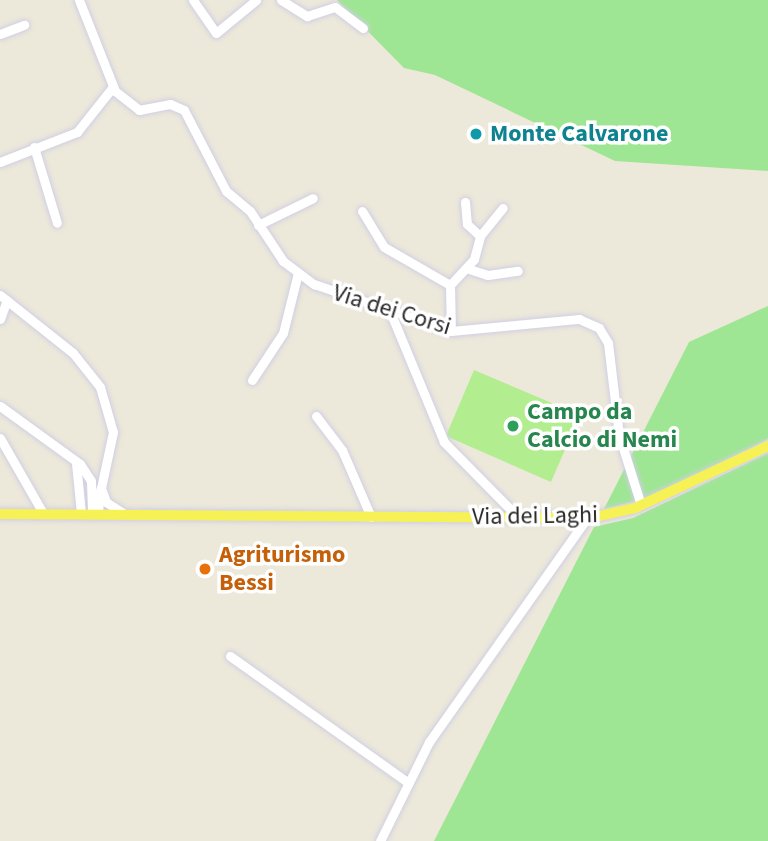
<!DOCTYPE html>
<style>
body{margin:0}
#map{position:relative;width:768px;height:841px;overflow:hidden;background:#ece8da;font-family:"Source Sans 3",sans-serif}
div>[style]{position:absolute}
.green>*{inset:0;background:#9fe694}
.pitch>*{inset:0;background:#b2ee8f}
.roads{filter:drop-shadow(0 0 2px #d0cfe3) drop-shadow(0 0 2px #d0cfe3)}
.minor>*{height:9px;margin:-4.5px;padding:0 4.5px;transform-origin:4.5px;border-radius:4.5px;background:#fff}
.major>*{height:10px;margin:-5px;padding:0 5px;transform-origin:5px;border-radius:5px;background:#f6f255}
.dots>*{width:19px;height:19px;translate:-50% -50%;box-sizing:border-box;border:4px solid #fff;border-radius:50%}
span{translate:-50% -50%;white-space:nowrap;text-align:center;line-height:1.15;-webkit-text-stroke:7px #fff;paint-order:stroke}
.culture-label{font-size:24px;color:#0d838f;font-weight:700}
.left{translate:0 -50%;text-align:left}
.street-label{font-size:24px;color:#292929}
.leisure-label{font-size:24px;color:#27864d;font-weight:700}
.food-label{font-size:24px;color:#c56008;font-weight:700}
</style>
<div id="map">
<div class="green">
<div style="clip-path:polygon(337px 0,768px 0,768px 171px,615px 161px,435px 75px,404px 68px)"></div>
<div style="clip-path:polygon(768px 306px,768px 439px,652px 497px,604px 509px,689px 342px)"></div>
<div style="clip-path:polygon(768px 453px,768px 841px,434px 841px,594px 527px,633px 518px)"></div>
</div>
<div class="pitch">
<div style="clip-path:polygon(474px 370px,580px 415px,551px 482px,446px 436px)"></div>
</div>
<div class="roads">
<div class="minor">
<div style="left:79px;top:0;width:98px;rotate:68.4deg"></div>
<div style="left:115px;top:91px;width:31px;rotate:38deg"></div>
<div style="left:139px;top:110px;width:32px;rotate:-11deg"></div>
<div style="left:170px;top:104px;width:15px;rotate:23deg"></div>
<div style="left:184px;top:110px;width:91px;rotate:62.6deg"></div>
<div style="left:226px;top:191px;width:31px;rotate:40deg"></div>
<div style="left:250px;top:211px;width:60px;rotate:56.6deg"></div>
<div style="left:283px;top:261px;width:39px;rotate:37deg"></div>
<div style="left:314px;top:284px;width:145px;rotate:18.9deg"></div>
<div style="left:451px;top:331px;width:129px;rotate:-5.4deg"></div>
<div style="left:579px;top:319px;width:22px;rotate:24deg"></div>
<div style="left:599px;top:328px;width:17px;rotate:59deg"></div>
<div style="left:608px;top:343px;width:93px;rotate:83.2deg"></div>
<div style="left:619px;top:435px;width:73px;rotate:72.6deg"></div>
<div style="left:193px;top:0;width:40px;rotate:55.1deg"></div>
<div style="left:216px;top:33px;width:52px;rotate:-39.5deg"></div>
<div style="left:281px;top:0;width:31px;rotate:32deg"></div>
<div style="left:307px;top:16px;width:29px;rotate:-18deg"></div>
<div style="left:335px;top:7px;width:35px;rotate:37deg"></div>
<div style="left:0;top:34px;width:26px;rotate:-21deg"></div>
<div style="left:34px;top:147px;width:79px;rotate:73.2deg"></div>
<div style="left:0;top:162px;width:83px;rotate:-21.3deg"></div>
<div style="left:77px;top:132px;width:56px;rotate:-51.5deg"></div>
<div style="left:465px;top:202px;width:22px;rotate:85deg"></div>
<div style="left:467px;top:224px;width:18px;rotate:43deg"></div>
<div style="left:362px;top:211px;width:42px;rotate:58.6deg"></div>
<div style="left:384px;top:247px;width:76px;rotate:29.9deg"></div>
<div style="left:258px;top:225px;width:61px;rotate:-26.1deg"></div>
<div style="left:466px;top:268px;width:23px;rotate:18deg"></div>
<div style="left:488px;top:275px;width:30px;rotate:-8deg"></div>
<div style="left:450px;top:285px;width:35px;rotate:-47deg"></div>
<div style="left:474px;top:259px;width:24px;rotate:-75deg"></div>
<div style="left:480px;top:236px;width:36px;rotate:-51deg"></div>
<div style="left:450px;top:285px;width:46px;rotate:88.8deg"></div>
<div style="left:0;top:295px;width:93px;rotate:38.5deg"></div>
<div style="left:73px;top:353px;width:43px;rotate:51.5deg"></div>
<div style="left:100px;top:387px;width:47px;rotate:73.9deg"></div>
<div style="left:113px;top:432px;width:57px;rotate:102.1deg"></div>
<div style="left:101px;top:488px;width:15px;rotate:70deg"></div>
<div style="left:106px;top:502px;width:20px;rotate:33deg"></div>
<div style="left:389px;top:309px;width:144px;rotate:67.5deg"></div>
<div style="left:444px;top:442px;width:105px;rotate:45.4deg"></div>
<div style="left:0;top:319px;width:20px;rotate:-70deg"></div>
<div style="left:252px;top:380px;width:56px;rotate:-56.6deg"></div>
<div style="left:283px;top:333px;width:62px;rotate:-76deg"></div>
<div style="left:0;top:406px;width:99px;rotate:35.9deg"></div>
<div style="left:80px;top:464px;width:20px;rotate:57deg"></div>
<div style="left:91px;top:481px;width:32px;rotate:88deg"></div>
<div style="left:316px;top:416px;width:43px;rotate:52.6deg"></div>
<div style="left:342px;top:450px;width:73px;rotate:66.6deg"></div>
<div style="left:0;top:438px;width:86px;rotate:60.2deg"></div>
<div style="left:76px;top:463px;width:50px;rotate:84.3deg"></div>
<div style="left:98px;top:513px;width:23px;rotate:-85deg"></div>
<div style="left:230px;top:656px;width:216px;rotate:35.4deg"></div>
<div style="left:380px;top:841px;width:110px;rotate:-63.7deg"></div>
<div style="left:429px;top:742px;width:274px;rotate:-54.8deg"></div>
</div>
<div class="major">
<div style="left:0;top:514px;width:590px;rotate:0.39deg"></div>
<div style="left:590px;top:518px;width:46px;rotate:-12.5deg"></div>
<div style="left:635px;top:508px;width:147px;rotate:-25deg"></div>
</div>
</div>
<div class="dots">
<div style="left:476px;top:134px;background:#0f9aa8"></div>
<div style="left:513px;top:426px;background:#2e9e5b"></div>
<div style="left:205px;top:569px;background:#e8710a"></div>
</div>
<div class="culture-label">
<span class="left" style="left:490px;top:134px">Monte Calvarone</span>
</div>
<div class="street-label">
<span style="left:392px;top:310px;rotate:17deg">Via dei Corsi</span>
<span style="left:535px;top:516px;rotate:-1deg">Via dei Laghi</span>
</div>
<div class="leisure-label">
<span class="left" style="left:527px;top:426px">Campo da<br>Calcio di Nemi</span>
</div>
<div class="food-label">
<span class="left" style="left:219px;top:569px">Agriturismo<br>Bessi</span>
</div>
</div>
